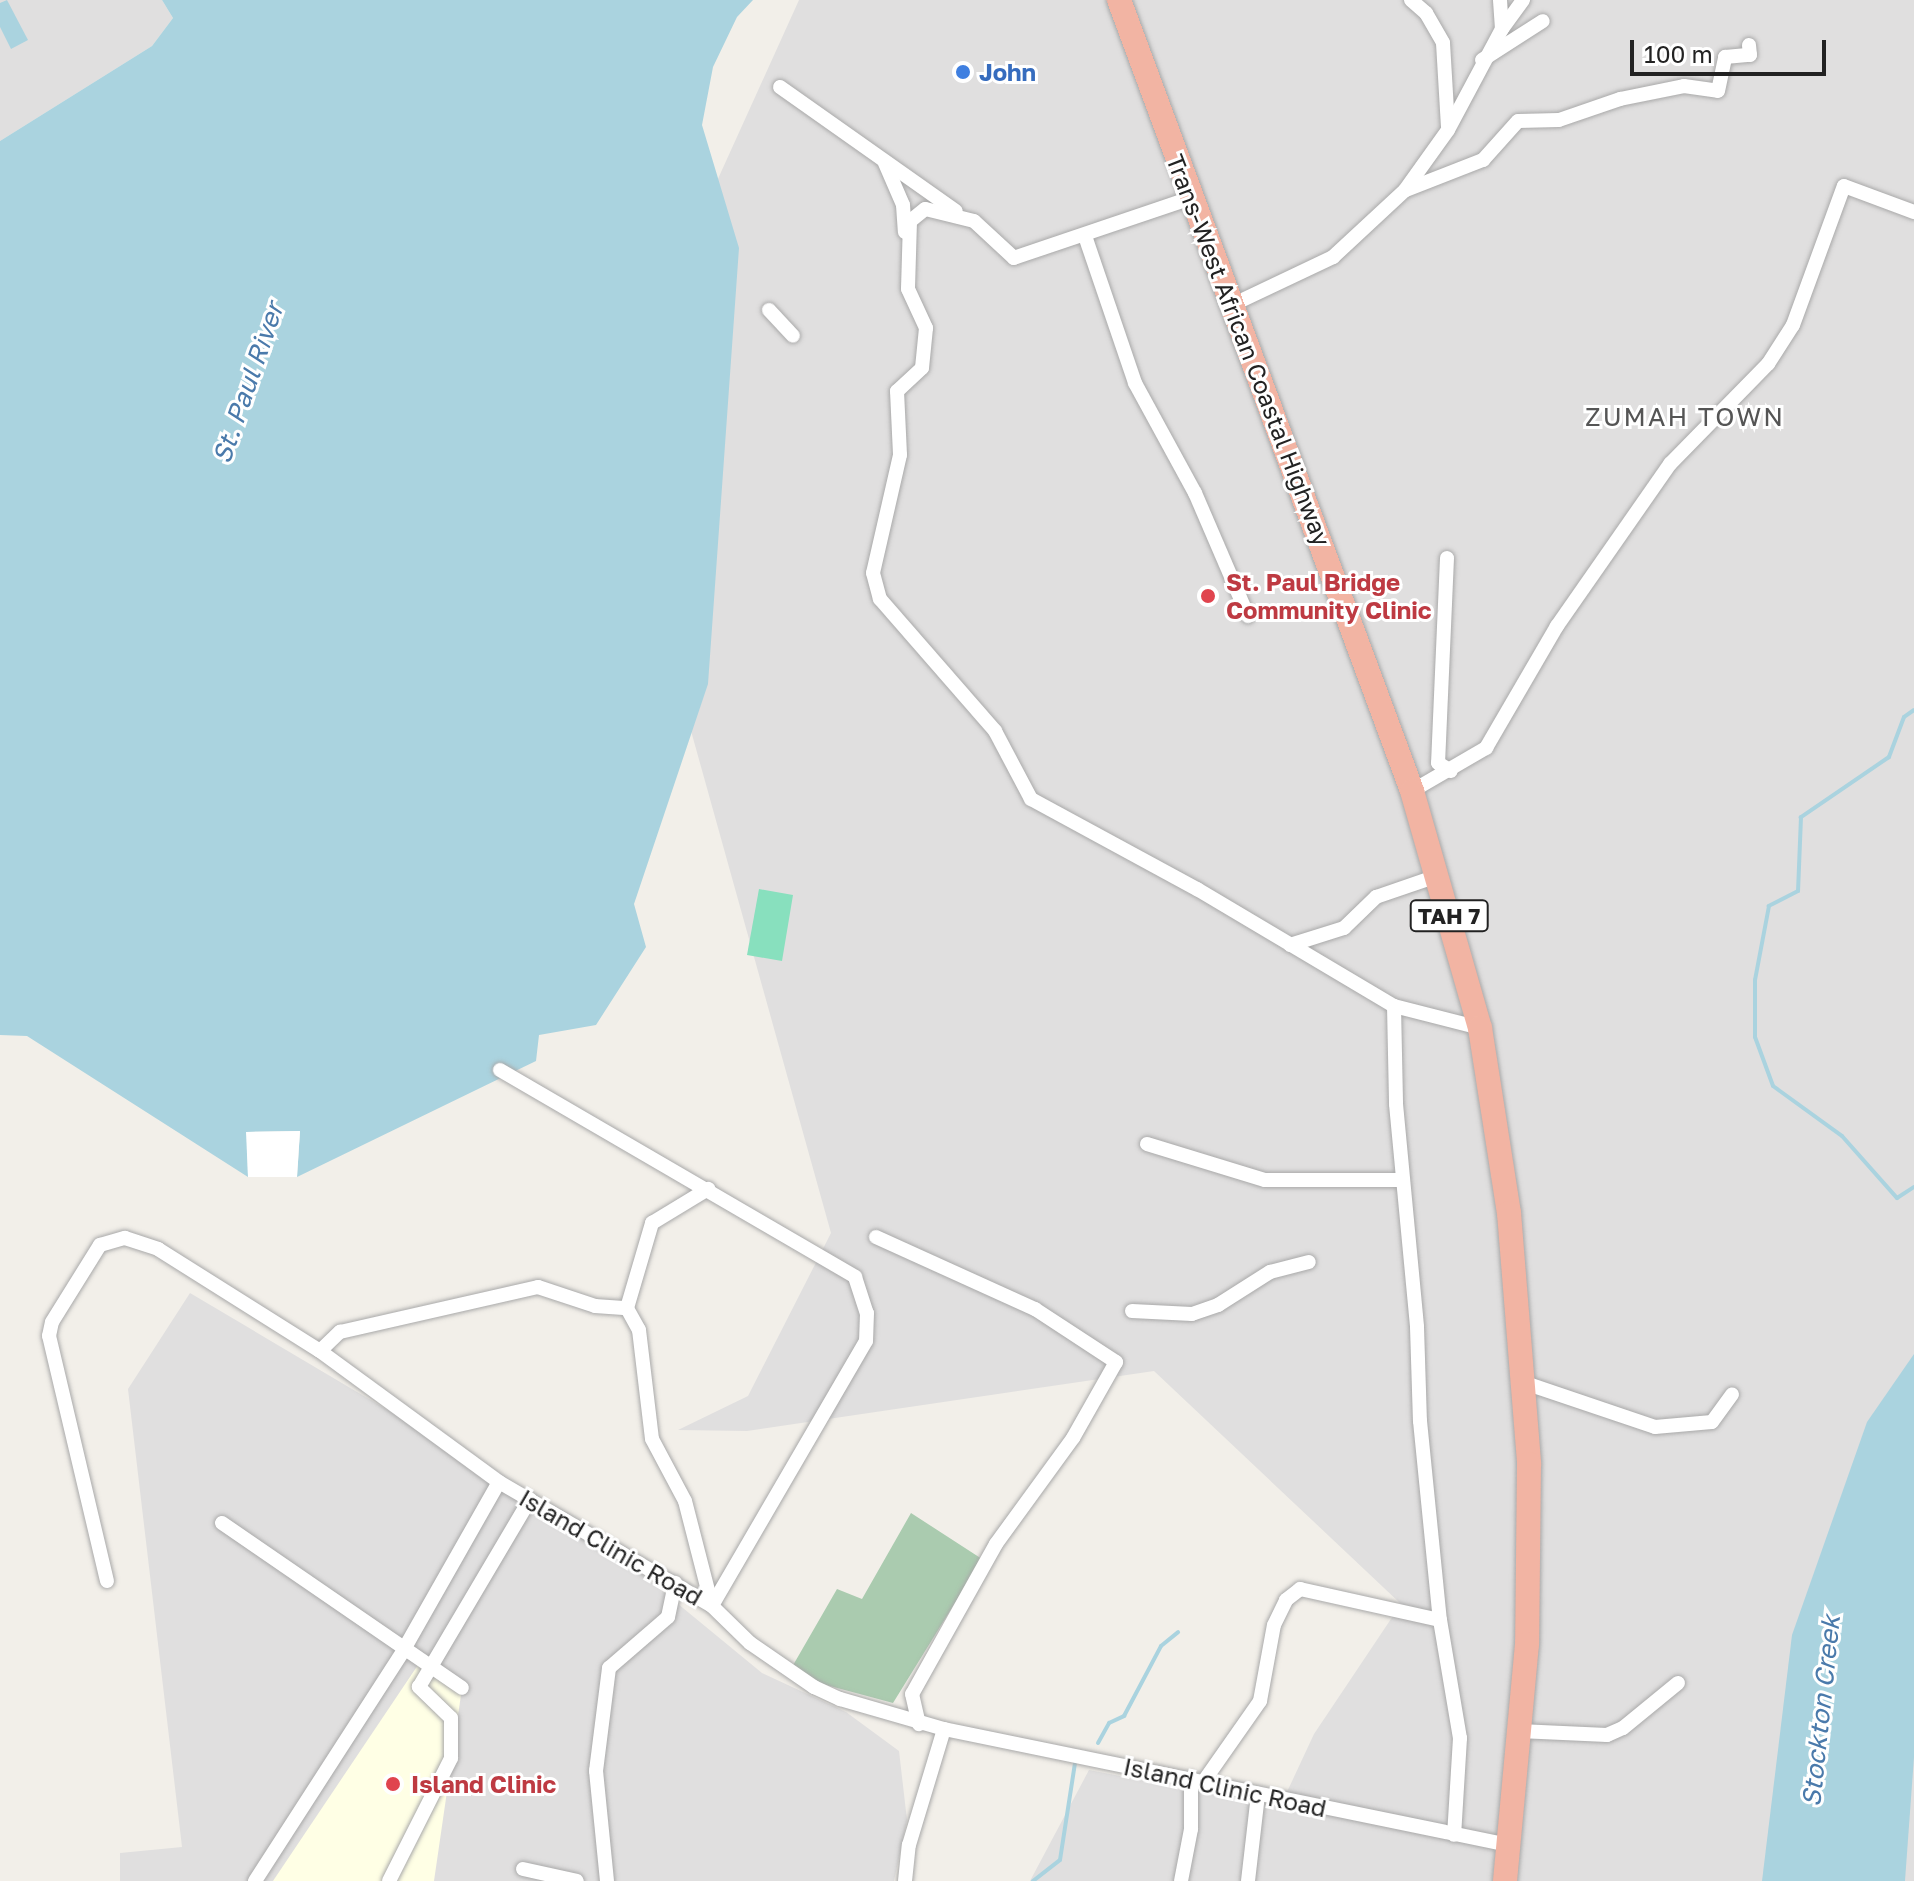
<!DOCTYPE html>
<style>
body{margin:0}
#map{position:relative;width:1914px;height:1881px;overflow:hidden;background:#f2efe9;font-family:"Golos Text",sans-serif}
div>[style]{position:absolute}
.residential>*{inset:0;background:#e0dfdf}
.education>*{inset:0;background:#ffffe5}
.cemetery>*{inset:0;background:#aacbaf}
.pitch>*{inset:0;background:#88e0be}
.water>*{inset:0;background:#aad3df}
.pier>*{inset:0;background:#fff}
.stream>*{height:4px;margin:-2px;padding:0 2px;transform-origin:2px;border-radius:2px;background:#aad3df}
.roads{filter:drop-shadow(0 0 2px #a9a9a9) drop-shadow(0 0 2px #a9a9a9)}
.minor>*{height:14px;margin:-7px;padding:0 7px;transform-origin:7px;border-radius:7px;background:#fff}
.trunk>*{height:24px;margin:-12px;padding:0 12px;transform-origin:12px;border-radius:12px;background:#f2b4a3}
.dots>*{width:22px;height:22px;translate:-50% -50%;box-sizing:border-box;border:4px solid #fff;border-radius:50%}
span{translate:-50% -50%;white-space:nowrap;text-align:center;line-height:1.15;-webkit-text-stroke:6px #fff;paint-order:stroke}
.shield-label span{padding:2px 6px;background:#fff;border:2px solid;border-radius:6px;-webkit-text-stroke-width:0}
.shield-label{font-size:22px;color:#222;font-weight:700}
.shop-label{font-size:24px;color:#366cbe;font-weight:700}
.left{translate:0 -50%;text-align:left}
.street-label{font-size:24px;color:#222}
.health-label{font-size:24px;color:#be3a42;font-weight:700}
.water-label{font-size:26px;color:#4a7aab;font-style:italic}
.neighbourhood-label{font-size:26px;color:#555;letter-spacing:2px}
.scale{position:absolute;left:1630px;top:40px;width:196px;height:36px;box-sizing:border-box;border:4px solid #222;border-top:0;padding-left:10px;font-size:24px;line-height:28px;white-space:nowrap;color:#222;-webkit-text-stroke:6px #fff;paint-order:stroke}
</style>
<div id="map">
<div class="residential">
<div style="clip-path:polygon(0 0,162px 0,173px 18px,152px 46px,0 141px)"></div>
<div style="clip-path:polygon(799px 0,1914px 0,1914px 1881px,1030px 1881px,1089px 1770px,1280px 1807px,1314px 1734px,1401px 1604px,1154px 1371px,747px 1431px,678px 1430px,748px 1396px,831px 1233px,606px 426px)"></div>
<div style="clip-path:polygon(190px 1293px,582px 1525px,762px 1673px,846px 1712px,899px 1751px,907px 1820px,894px 1881px,120px 1881px,120px 1853px,182px 1847px,128px 1389px)"></div>
</div>
<div class="education">
<div style="clip-path:polygon(420px 1662px,462px 1688px,434px 1881px,273px 1881px)"></div>
</div>
<div class="cemetery">
<div style="clip-path:polygon(911px 1513px,982px 1559px,893px 1703px,815px 1682px,792px 1667px,837px 1589px,862px 1599px)"></div>
</div>
<div class="pitch">
<div style="clip-path:polygon(759px 889px,793px 895px,782px 961px,747px 955px)"></div>
</div>
<div class="water">
<div style="clip-path:polygon(7px 0,28px 40px,11px 49px,0 27px,0 3px)"></div>
<div style="clip-path:polygon(162px 0,753px 0,737px 17px,713px 67px,702px 125px,739px 248px,708px 684px,634px 904px,646px 947px,596px 1025px,539px 1035px,536px 1061px,297px 1177px,300px 1131px,247px 1132px,248px 1177px,27px 1036px,0 1035px,0 141px,152px 46px,173px 18px)"></div>
<div style="clip-path:polygon(1914px 1354px,1914px 1757px,1905px 1881px,1762px 1881px,1792px 1635px,1867px 1422px)"></div>
</div>
<div class="pier">
<div style="clip-path:polygon(300px 1131px,297px 1177px,248px 1177px,246px 1132px)"></div>
</div>
<div class="stream">
<div style="left:1914px;top:710px;width:12px;rotate:145deg"></div>
<div style="left:1904px;top:717px;width:43px;rotate:110.6deg"></div>
<div style="left:1889px;top:757px;width:107px;rotate:145.7deg"></div>
<div style="left:1801px;top:817px;width:74px;rotate:92.3deg"></div>
<div style="left:1798px;top:891px;width:33px;rotate:153deg"></div>
<div style="left:1769px;top:906px;width:75px;rotate:100.7deg"></div>
<div style="left:1755px;top:980px;width:57px;rotate:90deg"></div>
<div style="left:1755px;top:1037px;width:52px;rotate:69.8deg"></div>
<div style="left:1773px;top:1086px;width:85px;rotate:35.9deg"></div>
<div style="left:1842px;top:1136px;width:83px;rotate:48.4deg"></div>
<div style="left:1897px;top:1198px;width:20px;rotate:-33deg"></div>
<div style="left:1098px;top:1743px;width:23px;rotate:-61deg"></div>
<div style="left:1109px;top:1723px;width:17px;rotate:-25deg"></div>
<div style="left:1124px;top:1716px;width:79px;rotate:-62.1deg"></div>
<div style="left:1161px;top:1646px;width:22px;rotate:-39deg"></div>
<div style="left:1033px;top:1881px;width:34px;rotate:-38deg"></div>
<div style="left:1060px;top:1860px;width:98px;rotate:-81.2deg"></div>
</div>
<div class="roads">
<div class="minor">
<div style="left:1411px;top:0;width:20px;rotate:41deg"></div>
<div style="left:1426px;top:13px;width:34px;rotate:60deg"></div>
<div style="left:1443px;top:43px;width:83px;rotate:86.6deg"></div>
<div style="left:1502px;top:29px;width:36px;rotate:-54deg"></div>
<div style="left:1482px;top:60px;width:72px;rotate:-32.6deg"></div>
<div style="left:780px;top:87px;width:215px;rotate:35.2deg"></div>
<div style="left:884px;top:161px;width:48px;rotate:66.6deg"></div>
<div style="left:903px;top:205px;width:27px;rotate:86deg"></div>
<div style="left:1406px;top:190px;width:83px;rotate:-21.3deg"></div>
<div style="left:1483px;top:160px;width:52px;rotate:-48.1deg"></div>
<div style="left:1518px;top:121px;width:41px;rotate:-1.4deg"></div>
<div style="left:1559px;top:120px;width:65px;rotate:-19deg"></div>
<div style="left:1620px;top:99px;width:65px;rotate:-11.5deg"></div>
<div style="left:1684px;top:86px;width:34px;rotate:8deg"></div>
<div style="left:1718px;top:91px;width:35px;rotate:-78deg"></div>
<div style="left:1725px;top:57px;width:25px;rotate:-5deg"></div>
<div style="left:1750px;top:55px;width:10px;rotate:-96deg"></div>
<div style="left:1191px;top:198px;width:187px;rotate:161.3deg"></div>
<div style="left:1014px;top:258px;width:54px;rotate:-137.2deg"></div>
<div style="left:974px;top:221px;width:50px;rotate:-166.2deg"></div>
<div style="left:925px;top:209px;width:19px;rotate:141deg"></div>
<div style="left:910px;top:221px;width:68px;rotate:91.7deg"></div>
<div style="left:908px;top:289px;width:43px;rotate:65.2deg"></div>
<div style="left:926px;top:328px;width:40px;rotate:95.7deg"></div>
<div style="left:922px;top:368px;width:34px;rotate:137deg"></div>
<div style="left:897px;top:391px;width:64px;rotate:87.3deg"></div>
<div style="left:900px;top:455px;width:121px;rotate:102.9deg"></div>
<div style="left:873px;top:573px;width:27px;rotate:75deg"></div>
<div style="left:880px;top:599px;width:175px;rotate:48.9deg"></div>
<div style="left:995px;top:731px;width:77px;rotate:62.1deg"></div>
<div style="left:1031px;top:799px;width:189px;rotate:28.5deg"></div>
<div style="left:1197px;top:889px;width:229px;rotate:30.7deg"></div>
<div style="left:1394px;top:1006px;width:89px;rotate:14.3deg"></div>
<div style="left:1085px;top:236px;width:155px;rotate:71.2deg"></div>
<div style="left:1135px;top:383px;width:125px;rotate:61.4deg"></div>
<div style="left:1195px;top:493px;width:134px;rotate:66.7deg"></div>
<div style="left:1234px;top:304px;width:110px;rotate:-25.4deg"></div>
<div style="left:1333px;top:257px;width:98px;rotate:-42.9deg"></div>
<div style="left:1405px;top:190px;width:74px;rotate:-54.4deg"></div>
<div style="left:1448px;top:130px;width:115px;rotate:-61.9deg"></div>
<div style="left:1502px;top:29px;width:29px;rotate:-94deg"></div>
<div style="left:769px;top:310px;width:35px;rotate:47deg"></div>
<div style="left:1447px;top:558px;width:205px;rotate:92.5deg"></div>
<div style="left:1438px;top:763px;width:15px;rotate:32deg"></div>
<div style="left:1412px;top:791px;width:86px;rotate:-30.2deg"></div>
<div style="left:1486px;top:748px;width:141px;rotate:-59.8deg"></div>
<div style="left:1557px;top:626px;width:198px;rotate:-55.1deg"></div>
<div style="left:1670px;top:464px;width:140px;rotate:-45.6deg"></div>
<div style="left:1768px;top:364px;width:46px;rotate:-57.3deg"></div>
<div style="left:1793px;top:325px;width:148px;rotate:-69.9deg"></div>
<div style="left:1844px;top:186px;width:75px;rotate:20.4deg"></div>
<div style="left:1290px;top:945px;width:57px;rotate:-17.5deg"></div>
<div style="left:1344px;top:928px;width:45px;rotate:-44.1deg"></div>
<div style="left:1376px;top:897px;width:65px;rotate:-19deg"></div>
<div style="left:1394px;top:1006px;width:98px;rotate:88.8deg"></div>
<div style="left:1396px;top:1104px;width:224px;rotate:84.6deg"></div>
<div style="left:1417px;top:1327px;width:94px;rotate:88.2deg"></div>
<div style="left:1420px;top:1421px;width:200px;rotate:84.3deg"></div>
<div style="left:1440px;top:1620px;width:120px;rotate:80.4deg"></div>
<div style="left:1460px;top:1738px;width:97px;rotate:93.5deg"></div>
<div style="left:500px;top:1070px;width:411px;rotate:30.2deg"></div>
<div style="left:855px;top:1277px;width:38px;rotate:72deg"></div>
<div style="left:867px;top:1313px;width:28px;rotate:92deg"></div>
<div style="left:866px;top:1341px;width:306px;rotate:120.2deg"></div>
<div style="left:712px;top:1606px;width:108px;rotate:-104.4deg"></div>
<div style="left:685px;top:1501px;width:70px;rotate:-118deg"></div>
<div style="left:652px;top:1439px;width:110px;rotate:-96.8deg"></div>
<div style="left:639px;top:1330px;width:25px;rotate:-119deg"></div>
<div style="left:1147px;top:1144px;width:123px;rotate:17deg"></div>
<div style="left:1265px;top:1180px;width:137px"></div>
<div style="left:876px;top:1237px;width:175px;rotate:24.4deg"></div>
<div style="left:1035px;top:1309px;width:97px;rotate:33.2deg"></div>
<div style="left:1116px;top:1362px;width:87px;rotate:119.5deg"></div>
<div style="left:1073px;top:1438px;width:131px;rotate:126deg"></div>
<div style="left:996px;top:1544px;width:172px;rotate:119.2deg"></div>
<div style="left:912px;top:1694px;width:31px;rotate:77deg"></div>
<div style="left:1132px;top:1311px;width:60px;rotate:2.9deg"></div>
<div style="left:1192px;top:1314px;width:28px;rotate:-19deg"></div>
<div style="left:1218px;top:1305px;width:62px;rotate:-32.4deg"></div>
<div style="left:1270px;top:1272px;width:40px;rotate:-14.4deg"></div>
<div style="left:320px;top:1351px;width:28px;rotate:-44deg"></div>
<div style="left:340px;top:1332px;width:203px;rotate:-12.8deg"></div>
<div style="left:538px;top:1287px;width:60px;rotate:18.4deg"></div>
<div style="left:595px;top:1306px;width:32px;rotate:4deg"></div>
<div style="left:627px;top:1308px;width:89px;rotate:-73.6deg"></div>
<div style="left:652px;top:1223px;width:66px;rotate:-31.3deg"></div>
<div style="left:1525px;top:1383px;width:137px;rotate:18.7deg"></div>
<div style="left:1655px;top:1427px;width:57px;rotate:-5deg"></div>
<div style="left:1712px;top:1422px;width:34px;rotate:-54deg"></div>
<div style="left:222px;top:1523px;width:291px;rotate:34.5deg"></div>
<div style="left:107px;top:1581px;width:252px;rotate:-103.3deg"></div>
<div style="left:49px;top:1336px;width:14px;rotate:-78deg"></div>
<div style="left:52px;top:1322px;width:91px;rotate:-58.1deg"></div>
<div style="left:100px;top:1245px;width:26px;rotate:-16deg"></div>
<div style="left:125px;top:1238px;width:35px;rotate:18deg"></div>
<div style="left:158px;top:1249px;width:191px;rotate:32.2deg"></div>
<div style="left:320px;top:1351px;width:222px;rotate:36.2deg"></div>
<div style="left:499px;top:1482px;width:246px;rotate:30.2deg"></div>
<div style="left:712px;top:1606px;width:53px;rotate:44.2deg"></div>
<div style="left:750px;top:1643px;width:78px;rotate:34.5deg"></div>
<div style="left:814px;top:1687px;width:29px;rotate:25deg"></div>
<div style="left:840px;top:1699px;width:108px;rotate:16.1deg"></div>
<div style="left:944px;top:1729px;width:577px;rotate:11.6deg"></div>
<div style="left:1519px;top:1731px;width:88px;rotate:2.6deg"></div>
<div style="left:1607px;top:1735px;width:17px;rotate:-24deg"></div>
<div style="left:1623px;top:1728px;width:71px;rotate:-39.3deg"></div>
<div style="left:1204px;top:1781px;width:98px;rotate:-55deg"></div>
<div style="left:1260px;top:1701px;width:77px;rotate:-79.6deg"></div>
<div style="left:1274px;top:1625px;width:28px;rotate:-64deg"></div>
<div style="left:1286px;top:1600px;width:18px;rotate:-38deg"></div>
<div style="left:1300px;top:1589px;width:143px;rotate:12.5deg"></div>
<div style="left:523px;top:1869px;width:55px;rotate:12.5deg"></div>
<div style="left:255px;top:1881px;width:274px;rotate:-57.2deg"></div>
<div style="left:403px;top:1651px;width:194px;rotate:-60.4deg"></div>
<div style="left:389px;top:1881px;width:138px;rotate:-63.2deg"></div>
<div style="left:451px;top:1758px;width:40px;rotate:-90deg"></div>
<div style="left:451px;top:1718px;width:45px;rotate:-135.9deg"></div>
<div style="left:419px;top:1687px;width:218px;rotate:-59.4deg"></div>
<div style="left:607px;top:1881px;width:111px;rotate:-95.7deg"></div>
<div style="left:596px;top:1771px;width:104px;rotate:-82.8deg"></div>
<div style="left:609px;top:1668px;width:78px;rotate:-40.8deg"></div>
<div style="left:668px;top:1617px;width:35px;rotate:-78deg"></div>
<div style="left:905px;top:1881px;width:36px;rotate:-84deg"></div>
<div style="left:909px;top:1845px;width:121px;rotate:-73.2deg"></div>
<div style="left:1181px;top:1881px;width:53px;rotate:-79.1deg"></div>
<div style="left:1191px;top:1829px;width:51px;rotate:-90deg"></div>
<div style="left:1248px;top:1881px;width:88px;rotate:-83.4deg"></div>
</div>
<div class="trunk">
<div style="left:1119px;top:0;width:844px;rotate:69.67deg"></div>
<div style="left:1412px;top:791px;width:247px;rotate:74deg"></div>
<div style="left:1480px;top:1028px;width:187px;rotate:81.1deg"></div>
<div style="left:1509px;top:1213px;width:252px;rotate:85.4deg"></div>
<div style="left:1529px;top:1464px;width:180px;rotate:90.6deg"></div>
<div style="left:1527px;top:1644px;width:238px;rotate:95.3deg"></div>
</div>
</div>
<div class="dots">
<div style="left:963px;top:72px;background:#3f7fe0"></div>
<div style="left:1208px;top:596px;background:#e0444e"></div>
<div style="left:393px;top:1784px;background:#e0444e"></div>
</div>
<div class="shield-label">
<span style="left:1449px;top:916px">TAH 7</span>
</div>
<div class="shop-label">
<span class="left" style="left:979px;top:72px">John</span>
</div>
<div class="street-label">
<span style="left:1249px;top:350px;rotate:69deg">Trans-West African Coastal Highway</span>
<span style="left:611px;top:1547px;rotate:30deg">Island Clinic Road</span>
<span style="left:1225px;top:1787px;rotate:12deg">Island Clinic Road</span>
</div>
<div class="health-label">
<span class="left" style="left:1226px;top:596px">St. Paul Bridge<br>Community Clinic</span>
<span class="left" style="left:411px;top:1784px">Island Clinic</span>
</div>
<div class="water-label">
<span style="left:248px;top:383px;rotate:-71deg">St. Paul River</span>
<span style="left:1821px;top:1711px;rotate:-84deg">Stockton Creek</span>
</div>
<div class="neighbourhood-label">
<span style="left:1685px;top:417px">ZUMAH TOWN</span>
</div>
<div class="scale">100 m</div>
</div>
